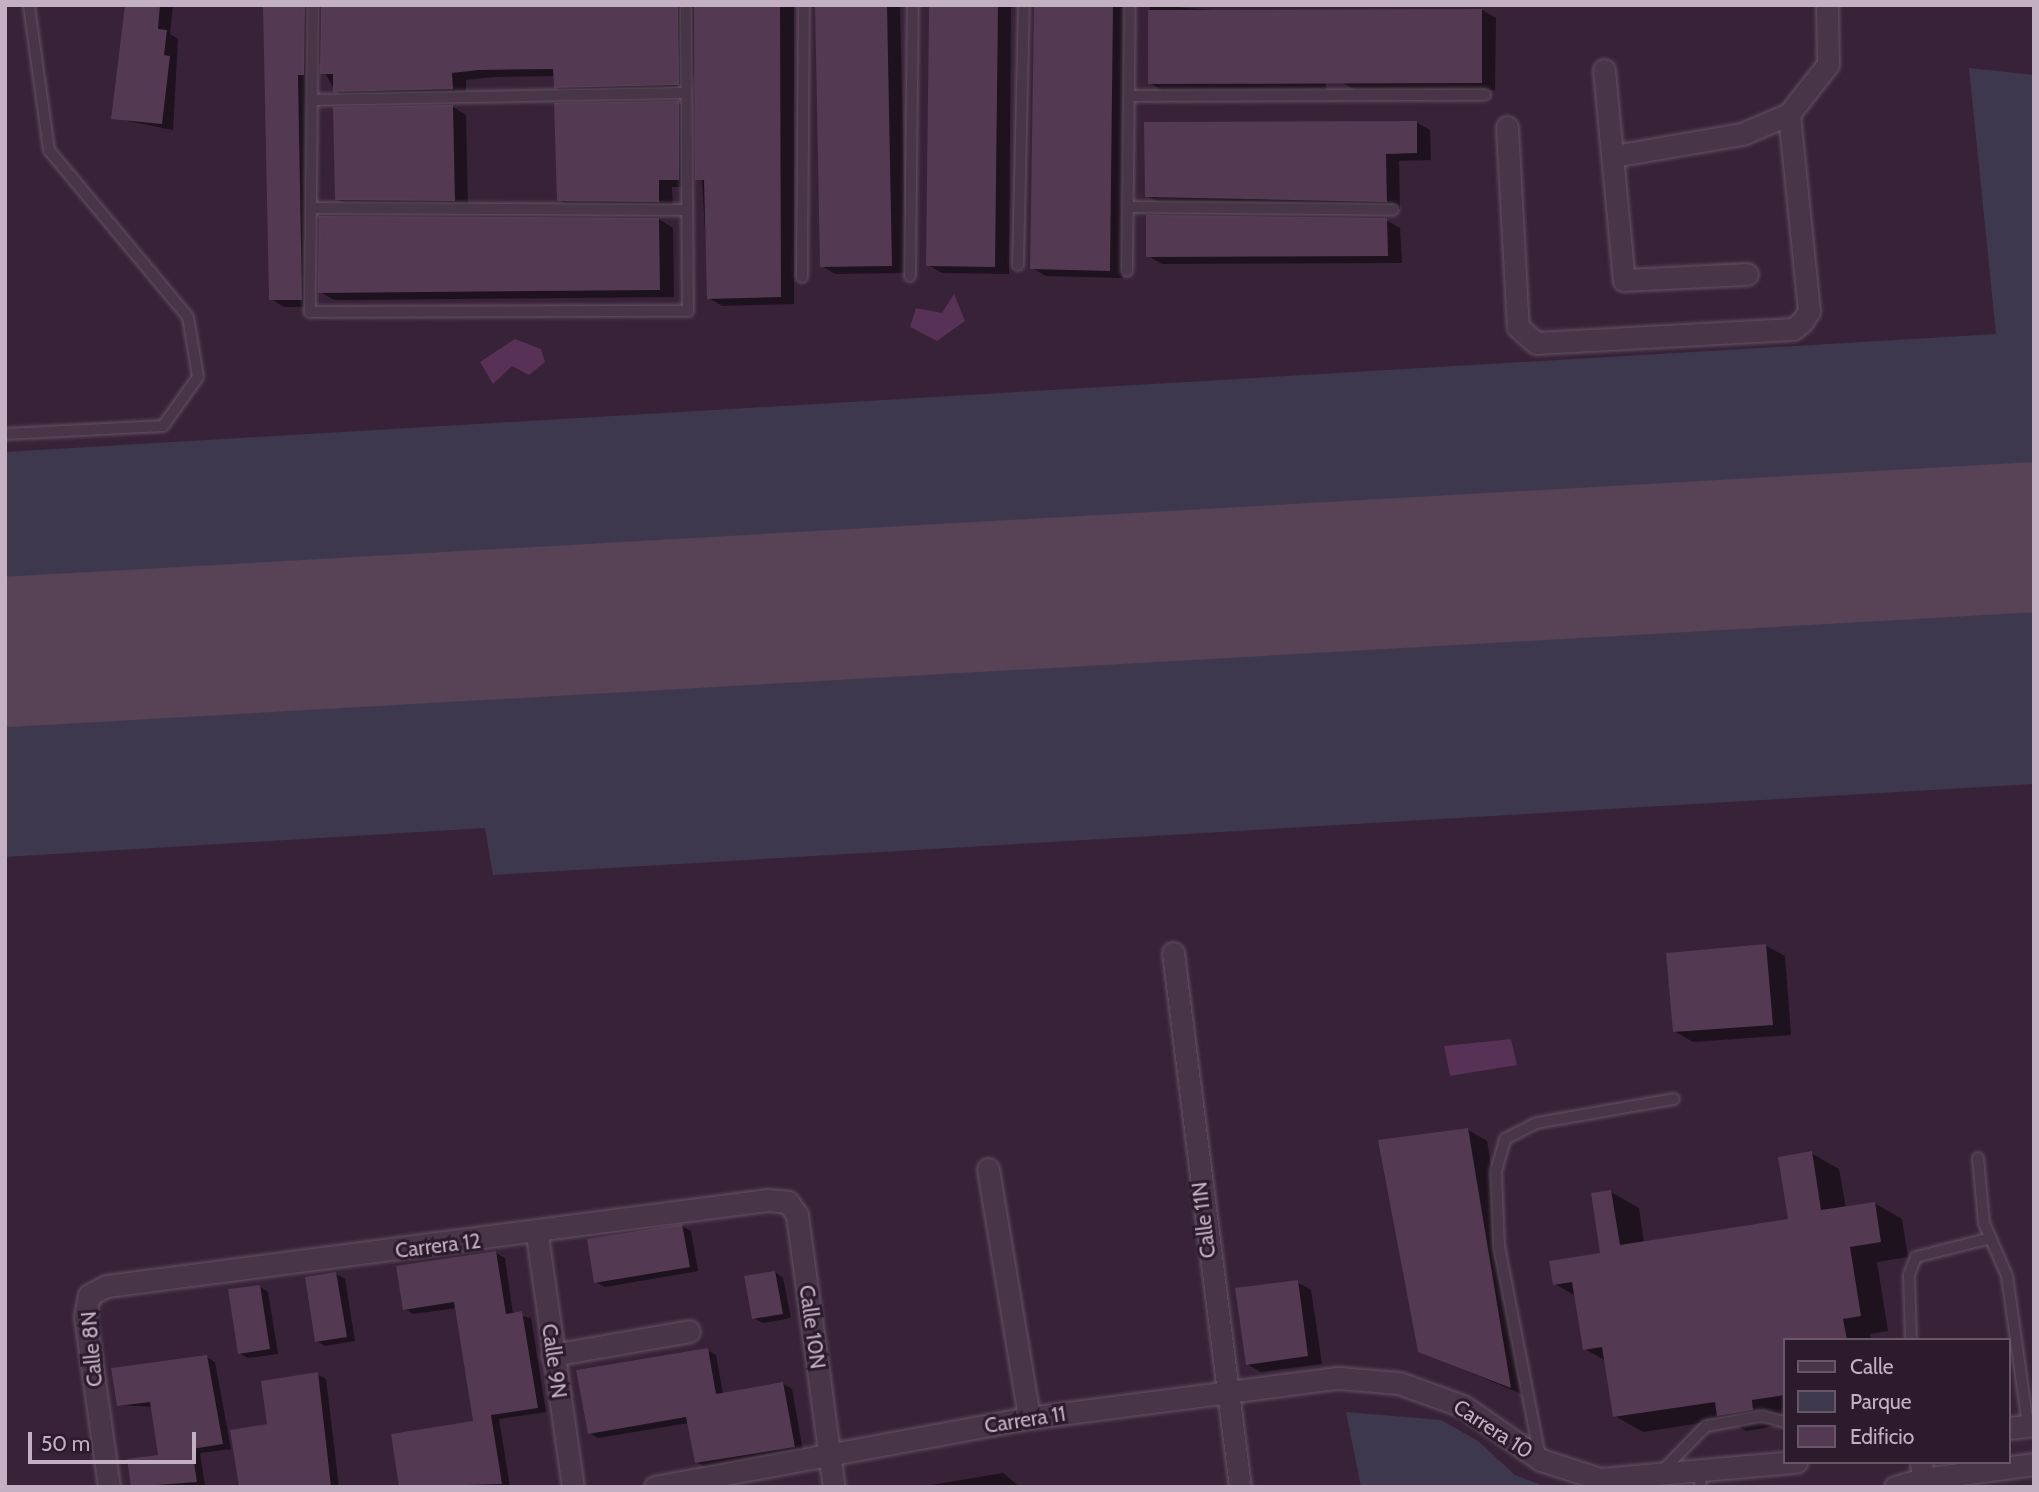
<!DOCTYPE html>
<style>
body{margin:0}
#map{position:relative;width:2039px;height:1492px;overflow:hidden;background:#372237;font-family:Cabin,sans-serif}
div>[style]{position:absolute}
.green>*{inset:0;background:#3e384e}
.water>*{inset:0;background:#573156}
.shadow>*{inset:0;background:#0007}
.runway>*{height:150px;margin:-75px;padding:0 75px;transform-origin:75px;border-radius:75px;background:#584256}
.building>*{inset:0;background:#533952}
.roads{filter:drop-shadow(0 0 2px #665365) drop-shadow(0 0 2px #665365)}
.service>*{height:10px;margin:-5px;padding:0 5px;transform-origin:5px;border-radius:5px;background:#483547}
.minor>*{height:21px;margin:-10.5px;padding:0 10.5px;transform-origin:10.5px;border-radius:10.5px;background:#483547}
span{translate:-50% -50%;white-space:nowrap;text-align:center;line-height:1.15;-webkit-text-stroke:6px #2c1b2c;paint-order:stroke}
.street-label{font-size:21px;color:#c4b0c3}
.frame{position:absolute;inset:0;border:7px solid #c4b0c3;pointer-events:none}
.legend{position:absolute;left:1783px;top:1338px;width:228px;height:126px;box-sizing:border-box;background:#2c1b2c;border:2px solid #695768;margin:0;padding:9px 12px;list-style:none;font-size:21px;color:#c4b0c3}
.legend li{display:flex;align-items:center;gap:14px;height:35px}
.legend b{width:35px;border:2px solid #695768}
.scale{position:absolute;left:28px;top:1432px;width:168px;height:32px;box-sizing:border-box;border:4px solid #c4b0c3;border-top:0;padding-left:9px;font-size:21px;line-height:24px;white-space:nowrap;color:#c4b0c3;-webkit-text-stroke:5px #2c1b2c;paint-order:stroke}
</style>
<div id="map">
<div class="green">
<div style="clip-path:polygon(1969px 68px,2034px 75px,2034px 481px,5px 599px,5px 452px,1996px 334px)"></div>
<div style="clip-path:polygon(2034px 600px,2034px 784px,493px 875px,485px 828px,5px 857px,5px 726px)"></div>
<div style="clip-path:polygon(1346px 1412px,1441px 1420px,1478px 1441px,1515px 1475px,1547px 1487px,1361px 1487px)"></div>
</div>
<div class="water">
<div style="clip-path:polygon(954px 294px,965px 321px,937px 341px,910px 327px,916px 308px,942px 313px)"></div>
<div style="clip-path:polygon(515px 339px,541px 349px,545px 362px,529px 375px,512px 366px,493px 384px,480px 362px)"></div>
<div style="clip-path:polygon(1511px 1039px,1517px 1065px,1450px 1076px,1444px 1046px)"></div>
</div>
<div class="shadow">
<div style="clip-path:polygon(127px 5px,173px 5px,170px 34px,178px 39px,173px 130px,113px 118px)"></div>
<div style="clip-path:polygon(265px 5px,794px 5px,794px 304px,722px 306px,709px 298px,695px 62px,692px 92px,569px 94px,555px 87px,555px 76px,494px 77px,466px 80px,466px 96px,349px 99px,335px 91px,319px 62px,318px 82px,311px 82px,315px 307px,284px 307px,271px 299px)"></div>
<div style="clip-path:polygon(817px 5px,900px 6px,906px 273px,835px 274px,822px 266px)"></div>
<div style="clip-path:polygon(930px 5px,1011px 5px,1009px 274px,942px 273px,928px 265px)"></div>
<div style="clip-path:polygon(1035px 5px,1126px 5px,1123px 278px,1046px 276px,1032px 268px)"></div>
<div style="clip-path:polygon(1150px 5px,1324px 19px,1326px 91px,1163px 91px,1150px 83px)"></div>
<div style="clip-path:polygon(1482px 10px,1496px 18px,1495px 90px,1357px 91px,1343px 83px)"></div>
<div style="clip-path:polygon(678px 103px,692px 111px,693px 187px,672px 187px,673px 209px,573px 208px,559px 200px)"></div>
<div style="clip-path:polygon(453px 107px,466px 115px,468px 208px,351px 207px,337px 199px)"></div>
<div style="clip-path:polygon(1416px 122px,1430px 130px,1431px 160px,1399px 161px,1400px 209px,1161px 204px,1147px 196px)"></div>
<div style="clip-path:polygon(659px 219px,673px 228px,674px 297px,334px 300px,320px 292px)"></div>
<div style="clip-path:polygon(1386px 220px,1400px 228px,1402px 263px,1162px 264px,1148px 256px)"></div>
<div style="clip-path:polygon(1766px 946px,1785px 956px,1791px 1035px,1693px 1042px,1674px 1031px)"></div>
<div style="clip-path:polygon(1468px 1130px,1487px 1141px,1529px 1397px,1419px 1351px)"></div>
<div style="clip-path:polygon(1811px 1153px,1839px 1169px,1846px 1208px,1874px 1203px,1902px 1219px,1908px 1257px,1877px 1262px,1888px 1331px,1870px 1334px,1871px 1340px,1785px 1340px,1780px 1425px,1746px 1431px,1726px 1419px,1643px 1432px,1615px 1416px,1606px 1361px,1585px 1349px,1576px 1296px,1555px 1284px,1602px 1255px,1611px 1192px,1639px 1208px,1644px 1243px,1790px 1221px)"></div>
<div style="clip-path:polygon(682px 1226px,691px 1231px,698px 1271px,605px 1287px,596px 1282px)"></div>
<div style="clip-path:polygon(496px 1253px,505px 1258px,513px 1314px,531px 1318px,546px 1412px,499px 1419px,510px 1487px,401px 1487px,475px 1423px,457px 1308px,413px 1314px,405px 1309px)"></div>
<div style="clip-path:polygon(775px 1272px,783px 1278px,791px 1318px,763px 1323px,754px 1318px)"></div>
<div style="clip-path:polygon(336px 1274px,345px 1279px,355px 1341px,325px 1346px,317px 1341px)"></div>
<div style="clip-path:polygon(1297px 1282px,1311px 1290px,1322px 1364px,1261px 1372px,1247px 1364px)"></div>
<div style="clip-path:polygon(259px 1286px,268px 1292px,278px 1354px,248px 1358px,239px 1353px)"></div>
<div style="clip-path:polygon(707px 1350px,716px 1355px,723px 1394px,783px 1384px,792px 1389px,803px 1451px,705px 1467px,696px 1462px,689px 1423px,598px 1438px,589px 1433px)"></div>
<div style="clip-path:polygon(206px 1357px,215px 1362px,231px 1449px,200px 1453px,205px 1486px,132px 1487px,160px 1456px,153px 1407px,119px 1405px)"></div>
<div style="clip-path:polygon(317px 1374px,326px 1379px,339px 1487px,240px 1487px,269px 1426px)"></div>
<div style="clip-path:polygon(1003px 1473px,1020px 1487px,919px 1487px)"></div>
</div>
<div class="runway">
<div style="left:5px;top:652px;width:2032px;rotate:-3.24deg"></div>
</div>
<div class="building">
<div style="clip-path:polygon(125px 5px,160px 5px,158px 29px,167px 30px,164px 55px,170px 56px,162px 124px,111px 119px)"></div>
<div style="clip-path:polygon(263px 5px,305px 5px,304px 75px,298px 75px,302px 300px,269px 300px)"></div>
<div style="clip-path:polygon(321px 5px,678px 5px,679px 85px,554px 88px,553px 69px,479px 70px,452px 73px,453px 89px,333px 92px,333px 74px,320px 74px)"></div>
<div style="clip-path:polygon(694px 5px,780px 5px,781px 297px,707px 299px,704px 180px,695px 180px)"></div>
<div style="clip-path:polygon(815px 5px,887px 5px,892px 266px,820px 267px)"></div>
<div style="clip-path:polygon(929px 5px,998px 5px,995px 267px,926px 266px)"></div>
<div style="clip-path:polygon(1034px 5px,1113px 5px,1110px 271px,1030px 269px)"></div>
<div style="clip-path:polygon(1482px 9px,1482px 83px,1148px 84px,1148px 10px)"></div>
<div style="clip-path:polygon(679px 101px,679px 180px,659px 180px,659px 202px,557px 201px,554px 103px)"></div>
<div style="clip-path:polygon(453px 105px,455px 201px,335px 200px,333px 107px)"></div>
<div style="clip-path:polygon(1417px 121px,1417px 153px,1386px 154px,1387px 202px,1145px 197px,1144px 122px)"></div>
<div style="clip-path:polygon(1146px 215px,1387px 218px,1388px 256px,1146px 257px)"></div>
<div style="clip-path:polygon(319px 216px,659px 218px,660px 290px,318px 293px)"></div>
<div style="clip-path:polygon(1766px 944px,1773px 1025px,1673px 1032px,1666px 953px)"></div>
<div style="clip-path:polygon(1468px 1128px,1511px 1388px,1418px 1352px,1378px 1140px)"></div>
<div style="clip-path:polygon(1812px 1151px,1821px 1210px,1875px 1202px,1881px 1242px,1850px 1247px,1861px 1316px,1843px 1319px,1847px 1340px,1785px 1340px,1785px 1395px,1752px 1400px,1753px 1410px,1717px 1416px,1715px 1402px,1613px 1417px,1602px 1347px,1583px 1350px,1572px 1282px,1553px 1285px,1549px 1261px,1600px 1253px,1591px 1193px,1611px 1190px,1620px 1245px,1788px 1219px,1778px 1157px)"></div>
<div style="clip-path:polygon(682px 1224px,690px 1267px,594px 1283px,587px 1239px)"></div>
<div style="clip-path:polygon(496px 1251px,506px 1314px,522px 1311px,538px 1408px,491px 1415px,502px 1484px,399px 1487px,391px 1434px,473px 1421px,454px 1302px,403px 1310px,396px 1266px)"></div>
<div style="clip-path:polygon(775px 1271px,783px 1314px,752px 1319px,744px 1276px)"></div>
<div style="clip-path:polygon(336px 1272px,347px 1337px,315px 1342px,305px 1277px)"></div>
<div style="clip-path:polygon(1298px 1280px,1308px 1356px,1246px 1365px,1235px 1288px)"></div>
<div style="clip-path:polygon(260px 1285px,270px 1349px,238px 1354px,228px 1289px)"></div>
<div style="clip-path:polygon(708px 1348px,716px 1394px,783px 1382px,795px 1447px,695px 1463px,686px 1417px,588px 1434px,576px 1370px)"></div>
<div style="clip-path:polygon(207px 1355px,223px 1444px,192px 1449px,197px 1482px,131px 1487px,127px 1459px,158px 1455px,150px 1402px,117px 1406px,111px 1368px)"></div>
<div style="clip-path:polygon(318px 1372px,331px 1487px,239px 1487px,230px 1430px,267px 1424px,261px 1381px)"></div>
</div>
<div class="roads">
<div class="service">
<div style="left:313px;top:5px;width:307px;rotate:90.6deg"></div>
<div style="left:310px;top:312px;width:378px;rotate:-0.2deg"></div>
<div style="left:688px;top:311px;width:306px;rotate:-90.4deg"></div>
<div style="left:1129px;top:96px;width:356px;rotate:-0.2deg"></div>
<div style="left:312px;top:100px;width:371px;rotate:-1.1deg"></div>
<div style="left:1128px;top:207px;width:265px;rotate:0.6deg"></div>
<div style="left:311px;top:208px;width:375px;rotate:0.3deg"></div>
<div style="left:1018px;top:265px;width:260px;rotate:-88.7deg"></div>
<div style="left:1127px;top:271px;width:266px;rotate:-89.4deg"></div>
<div style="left:910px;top:276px;width:271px;rotate:-89.4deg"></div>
<div style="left:802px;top:277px;width:272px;rotate:-89.6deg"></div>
<div style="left:5px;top:434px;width:158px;rotate:-2.9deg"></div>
<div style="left:163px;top:426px;width:60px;rotate:-54.5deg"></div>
<div style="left:198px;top:377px;width:61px;rotate:-99.5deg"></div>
<div style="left:188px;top:317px;width:217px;rotate:-129.8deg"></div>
<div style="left:49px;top:150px;width:146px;rotate:-97.9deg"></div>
<div style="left:1978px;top:1158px;width:65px;rotate:84.7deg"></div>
<div style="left:1984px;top:1223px;width:58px;rotate:66.5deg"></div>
<div style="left:2007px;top:1276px;width:151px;rotate:82deg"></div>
<div style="left:1911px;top:1340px;width:65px;rotate:-91.8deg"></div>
<div style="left:1909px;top:1275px;width:19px;rotate:-69deg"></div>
<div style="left:1916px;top:1257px;width:77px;rotate:-14.2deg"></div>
<div style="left:1540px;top:1457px;width:214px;rotate:-101deg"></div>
<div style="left:1499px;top:1247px;width:76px;rotate:-92.3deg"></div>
<div style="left:1496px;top:1171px;width:33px;rotate:-74deg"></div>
<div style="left:1505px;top:1139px;width:35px;rotate:-27deg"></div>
<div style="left:1536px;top:1123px;width:140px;rotate:-9.9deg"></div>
<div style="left:1662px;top:1471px;width:63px;rotate:-45.6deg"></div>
<div style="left:1706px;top:1426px;width:57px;rotate:-10.1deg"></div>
<div style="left:1762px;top:1416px;width:24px;rotate:15deg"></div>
<div style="left:1699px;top:1473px;width:14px;rotate:82deg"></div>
</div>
<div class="minor">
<div style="left:1604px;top:70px;width:211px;rotate:84.6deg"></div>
<div style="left:1624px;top:280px;width:123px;rotate:-2.8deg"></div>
<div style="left:1507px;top:127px;width:200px;rotate:86.9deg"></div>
<div style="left:1518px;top:327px;width:24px;rotate:42deg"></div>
<div style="left:1536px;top:343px;width:257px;rotate:-3.1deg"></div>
<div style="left:1793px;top:329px;width:11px;rotate:-38deg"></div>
<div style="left:1802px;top:322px;width:13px;rotate:-58deg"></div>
<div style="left:1809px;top:311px;width:198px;rotate:-95.8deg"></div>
<div style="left:1614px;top:156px;width:130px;rotate:-9.8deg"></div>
<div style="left:1742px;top:134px;width:51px;rotate:-23.1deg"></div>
<div style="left:1789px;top:114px;width:63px;rotate:-52deg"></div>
<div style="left:1828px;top:64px;width:59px;rotate:-91deg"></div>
<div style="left:1173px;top:953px;width:538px;rotate:82.85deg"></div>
<div style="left:988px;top:1169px;width:252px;rotate:80.6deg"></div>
<div style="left:537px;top:1235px;width:255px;rotate:81.9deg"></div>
<div style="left:552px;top:1355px;width:139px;rotate:-9.9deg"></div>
<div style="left:2009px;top:1428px;width:25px;rotate:-7deg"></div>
<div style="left:1921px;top:1462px;width:17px;rotate:83deg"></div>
<div style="left:1923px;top:1479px;width:112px;rotate:-7.7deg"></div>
<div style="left:109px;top:1487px;width:173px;rotate:-98deg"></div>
<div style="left:85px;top:1316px;width:21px;rotate:-79deg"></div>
<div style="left:89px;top:1295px;width:20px;rotate:-27deg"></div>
<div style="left:107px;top:1286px;width:666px;rotate:-7.42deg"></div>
<div style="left:767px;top:1200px;width:21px;rotate:5deg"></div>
<div style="left:788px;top:1202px;width:16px;rotate:55deg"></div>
<div style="left:797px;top:1215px;width:275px;rotate:82.3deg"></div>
<div style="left:655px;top:1487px;width:380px;rotate:-10.5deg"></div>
<div style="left:1029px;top:1418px;width:313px;rotate:-7.4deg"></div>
<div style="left:1339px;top:1378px;width:60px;rotate:4.8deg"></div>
<div style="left:1399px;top:1383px;width:68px;rotate:19.8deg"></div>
<div style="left:1463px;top:1406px;width:95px;rotate:34.7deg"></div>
<div style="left:1541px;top:1460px;width:62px;rotate:17.9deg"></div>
<div style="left:1600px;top:1479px;width:197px;rotate:-5deg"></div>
<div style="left:1895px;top:1487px;width:29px;rotate:-16deg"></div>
</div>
</div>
<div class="street-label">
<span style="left:1204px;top:1220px;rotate:-97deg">Calle 11N</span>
<span style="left:438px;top:1246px;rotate:-7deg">Carrera 12</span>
<span style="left:812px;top:1327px;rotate:82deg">Calle 10N</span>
<span style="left:92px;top:1349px;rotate:-95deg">Calle 8N</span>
<span style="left:554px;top:1361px;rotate:82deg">Calle 9N</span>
<span style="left:1025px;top:1420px;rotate:-9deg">Carrera 11</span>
<span style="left:1493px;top:1429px;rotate:33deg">Carrera 10</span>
</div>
<div class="frame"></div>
<ul class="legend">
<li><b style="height:9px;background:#483547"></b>Calle</li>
<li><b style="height:19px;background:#3e384e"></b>Parque</li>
<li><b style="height:19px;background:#533952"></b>Edificio</li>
</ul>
<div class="scale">50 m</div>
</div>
